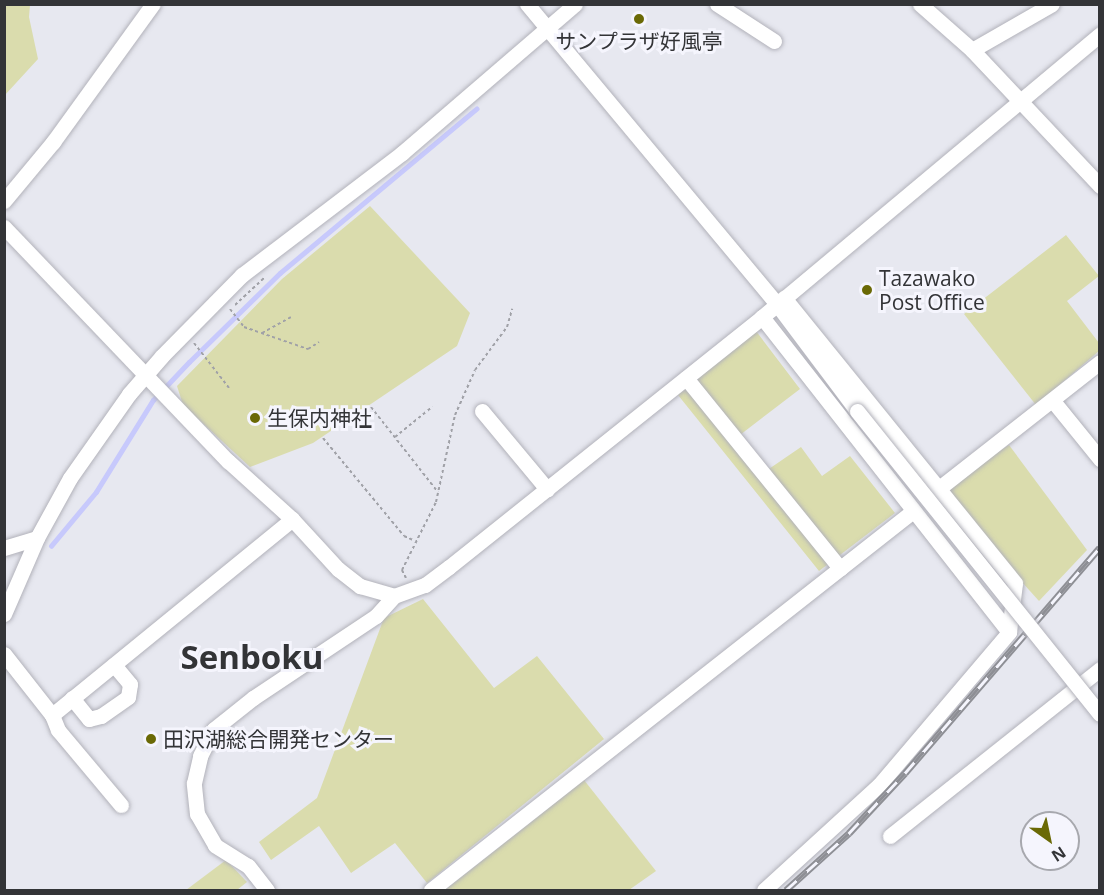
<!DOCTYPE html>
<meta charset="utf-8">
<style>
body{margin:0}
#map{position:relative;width:1104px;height:895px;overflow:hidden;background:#e7e8f0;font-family:"Open Sans","Noto Sans JP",sans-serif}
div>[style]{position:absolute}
.green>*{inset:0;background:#dadcad}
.stream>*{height:4.5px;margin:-2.25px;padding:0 2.25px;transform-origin:2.25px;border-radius:2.25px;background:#c7c9fc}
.path>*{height:2px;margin-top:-1px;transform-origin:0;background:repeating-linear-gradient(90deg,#a0a1a7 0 3px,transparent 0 6px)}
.roads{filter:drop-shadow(0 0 2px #b2b2ba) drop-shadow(0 0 2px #b2b2ba)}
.minor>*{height:15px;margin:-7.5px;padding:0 7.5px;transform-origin:7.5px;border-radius:7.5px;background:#fff}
.rail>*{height:7px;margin-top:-3.5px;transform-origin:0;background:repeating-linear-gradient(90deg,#f5f5fd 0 14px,#8e8f95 0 28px);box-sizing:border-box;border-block:2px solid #8e8f95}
.bridges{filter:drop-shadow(0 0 2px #b2b2ba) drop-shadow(0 0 2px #b2b2ba)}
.minor-bridge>*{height:15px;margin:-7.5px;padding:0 7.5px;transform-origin:7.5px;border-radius:7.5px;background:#fff}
.dots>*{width:16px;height:16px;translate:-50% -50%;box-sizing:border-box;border:3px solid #f5f5fd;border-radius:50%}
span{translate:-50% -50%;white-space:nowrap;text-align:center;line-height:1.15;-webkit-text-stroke:6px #f5f5fd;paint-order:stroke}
.poi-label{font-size:21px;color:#333437}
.left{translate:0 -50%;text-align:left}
.town-label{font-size:33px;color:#333437;font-weight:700}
.frame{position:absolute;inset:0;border:6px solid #333437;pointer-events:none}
.north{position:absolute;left:1020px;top:811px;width:60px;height:60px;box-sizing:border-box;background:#f5f5fd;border:2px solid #a7a8ae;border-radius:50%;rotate:147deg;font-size:16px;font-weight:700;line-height:24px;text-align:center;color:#333437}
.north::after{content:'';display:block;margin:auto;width:21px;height:27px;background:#6a6905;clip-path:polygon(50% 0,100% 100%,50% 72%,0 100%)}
</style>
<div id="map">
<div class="green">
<div style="clip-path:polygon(5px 4px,30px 5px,29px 17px,38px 59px,5px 95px)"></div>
<div style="clip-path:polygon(370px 206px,470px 313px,457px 346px,313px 443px,250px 467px,183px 405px,177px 386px,282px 279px)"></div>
<div style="clip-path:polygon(1066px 235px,1099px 276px,1067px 301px,1099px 343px,1099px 351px,1036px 405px,964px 314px)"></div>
<div style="clip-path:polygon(756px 331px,800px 389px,736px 438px,763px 473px,801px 447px,822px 476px,850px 456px,895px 513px,819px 571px,678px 395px)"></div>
<div style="clip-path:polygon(1009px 445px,1087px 550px,1039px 601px,938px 489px)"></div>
<div style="clip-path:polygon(423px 599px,494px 688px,537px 656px,604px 739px,427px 883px,395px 843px,351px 873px,319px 826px,271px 860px,259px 842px,317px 798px,384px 618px)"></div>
<div style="clip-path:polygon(584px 780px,656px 871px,629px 890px,445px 890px)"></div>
<div style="clip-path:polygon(226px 860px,247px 882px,237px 890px,186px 890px)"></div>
</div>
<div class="stream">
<div style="left:51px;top:546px;width:70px;rotate:-50.2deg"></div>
<div style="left:96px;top:492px;width:108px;rotate:-58.2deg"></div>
<div style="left:153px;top:400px;width:52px;rotate:-46.5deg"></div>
<div style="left:189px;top:362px;width:127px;rotate:-44.4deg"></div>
<div style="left:280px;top:273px;width:256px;rotate:-39.9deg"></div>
</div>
<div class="path">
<div style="left:235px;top:305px;width:40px;rotate:-43deg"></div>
<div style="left:230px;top:309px;width:23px;rotate:52deg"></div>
<div style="left:244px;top:327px;width:68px;rotate:19deg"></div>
<div style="left:308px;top:349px;width:13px;rotate:-32deg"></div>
<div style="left:262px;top:333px;width:33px;rotate:-29deg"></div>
<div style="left:194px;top:343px;width:57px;rotate:52.1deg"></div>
<div style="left:371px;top:407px;width:108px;rotate:51.8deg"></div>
<div style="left:395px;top:437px;width:48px;rotate:-39deg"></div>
<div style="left:323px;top:438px;width:127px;rotate:50.4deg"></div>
<div style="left:404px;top:536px;width:12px;rotate:24deg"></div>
<div style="left:406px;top:578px;width:9px;rotate:-117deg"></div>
<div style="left:402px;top:570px;width:76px;rotate:-63.4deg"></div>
<div style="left:436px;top:502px;width:89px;rotate:-77.7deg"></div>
<div style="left:455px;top:415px;width:49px;rotate:-66deg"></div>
<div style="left:475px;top:370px;width:54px;rotate:-53.3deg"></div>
<div style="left:507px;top:327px;width:19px;rotate:-74deg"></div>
</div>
<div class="roads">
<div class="minor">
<div style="left:527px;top:4px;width:389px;rotate:50.2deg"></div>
<div style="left:776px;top:303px;width:135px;rotate:53.1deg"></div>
<div style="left:717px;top:4px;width:68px;rotate:33deg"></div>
<div style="left:920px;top:4px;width:69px;rotate:41.5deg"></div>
<div style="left:972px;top:50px;width:187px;rotate:46.7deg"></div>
<div style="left:972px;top:50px;width:92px;rotate:-29.9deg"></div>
<div style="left:4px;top:201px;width:77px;rotate:-50.3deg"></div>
<div style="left:53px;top:142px;width:170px;rotate:-54.1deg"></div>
<div style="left:4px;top:227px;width:324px;rotate:46.3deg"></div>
<div style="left:228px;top:461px;width:86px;rotate:42.2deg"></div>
<div style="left:292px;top:519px;width:68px;rotate:47.4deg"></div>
<div style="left:338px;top:569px;width:28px;rotate:38deg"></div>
<div style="left:360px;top:586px;width:35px;rotate:16deg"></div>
<div style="left:394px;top:596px;width:33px;rotate:-20deg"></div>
<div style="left:425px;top:585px;width:30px;rotate:-37deg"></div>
<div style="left:449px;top:567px;width:401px;rotate:-38.6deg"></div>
<div style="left:762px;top:317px;width:441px;rotate:-39.9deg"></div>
<div style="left:762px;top:317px;width:400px;rotate:51.9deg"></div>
<div style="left:686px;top:378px;width:245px;rotate:51deg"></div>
<div style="left:1053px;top:401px;width:75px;rotate:51deg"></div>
<div style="left:482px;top:411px;width:102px;rotate:50.2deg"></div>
<div style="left:938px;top:489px;width:206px;rotate:-38.1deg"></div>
<div style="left:4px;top:548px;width:34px;rotate:-17deg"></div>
<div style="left:4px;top:614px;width:83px;rotate:-66.5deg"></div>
<div style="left:37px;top:538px;width:68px;rotate:-61.2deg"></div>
<div style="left:70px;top:478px;width:103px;rotate:-54.9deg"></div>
<div style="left:129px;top:394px;width:50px;rotate:-49deg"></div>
<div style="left:162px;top:356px;width:114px;rotate:-45.4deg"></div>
<div style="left:242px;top:275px;width:201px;rotate:-37.3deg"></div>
<div style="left:402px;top:153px;width:228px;rotate:-40.7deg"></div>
<div style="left:4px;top:654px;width:78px;rotate:51.8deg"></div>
<div style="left:52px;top:715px;width:310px;rotate:-39.2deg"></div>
<div style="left:72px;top:698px;width:27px;rotate:51deg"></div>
<div style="left:89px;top:719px;width:12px;rotate:-14deg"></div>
<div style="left:101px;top:716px;width:33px;rotate:-35deg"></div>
<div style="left:128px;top:697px;width:13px;rotate:-81deg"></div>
<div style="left:130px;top:684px;width:25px;rotate:-130deg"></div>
<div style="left:52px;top:715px;width:16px;rotate:68deg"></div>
<div style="left:58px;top:730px;width:98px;rotate:50deg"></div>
<div style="left:890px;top:836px;width:268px;rotate:-38.5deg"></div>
<div style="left:267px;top:890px;width:31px;rotate:-128deg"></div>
<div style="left:248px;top:866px;width:39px;rotate:-148deg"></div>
<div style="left:215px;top:845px;width:36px;rotate:-120deg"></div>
<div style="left:197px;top:814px;width:31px;rotate:-96deg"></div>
<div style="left:194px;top:783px;width:28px;rotate:-77deg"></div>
<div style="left:200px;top:756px;width:30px;rotate:-63deg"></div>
<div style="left:214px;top:729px;width:50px;rotate:-38.5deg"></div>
<div style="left:253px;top:698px;width:148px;rotate:-33.7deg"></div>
<div style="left:376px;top:616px;width:27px;rotate:-48deg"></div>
<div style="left:431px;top:890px;width:613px;rotate:-38.18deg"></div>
<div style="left:764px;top:890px;width:156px;rotate:-42.4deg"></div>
<div style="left:879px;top:785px;width:201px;rotate:-49.6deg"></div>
<div style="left:1009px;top:632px;width:49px;rotate:-83deg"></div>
<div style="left:1015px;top:583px;width:367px;rotate:-129deg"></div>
</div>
</div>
<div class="rail">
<div style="left:786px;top:890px;width:85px;rotate:-42.1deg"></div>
<div style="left:849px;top:833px;width:82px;rotate:-47deg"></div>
<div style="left:905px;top:773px;width:298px;rotate:-49.2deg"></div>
</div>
<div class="bridges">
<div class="minor-bridge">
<div style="left:857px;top:411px;width:388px;rotate:51.3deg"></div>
</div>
</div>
<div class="dots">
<div style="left:639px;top:19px;background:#6a6905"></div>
<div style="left:867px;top:290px;background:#6a6905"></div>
<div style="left:255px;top:418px;background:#6a6905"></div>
<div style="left:151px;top:739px;background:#6a6905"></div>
</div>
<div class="poi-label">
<span style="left:639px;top:41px">サンプラザ好風亭</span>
<span class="left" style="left:879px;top:290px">Tazawako<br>Post Office</span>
<span class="left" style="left:267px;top:418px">生保内神社</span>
<span class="left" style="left:163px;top:739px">田沢湖総合開発センター</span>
</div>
<div class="town-label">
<span style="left:252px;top:657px">Senboku</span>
</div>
<div class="frame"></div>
<div class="north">N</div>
</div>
